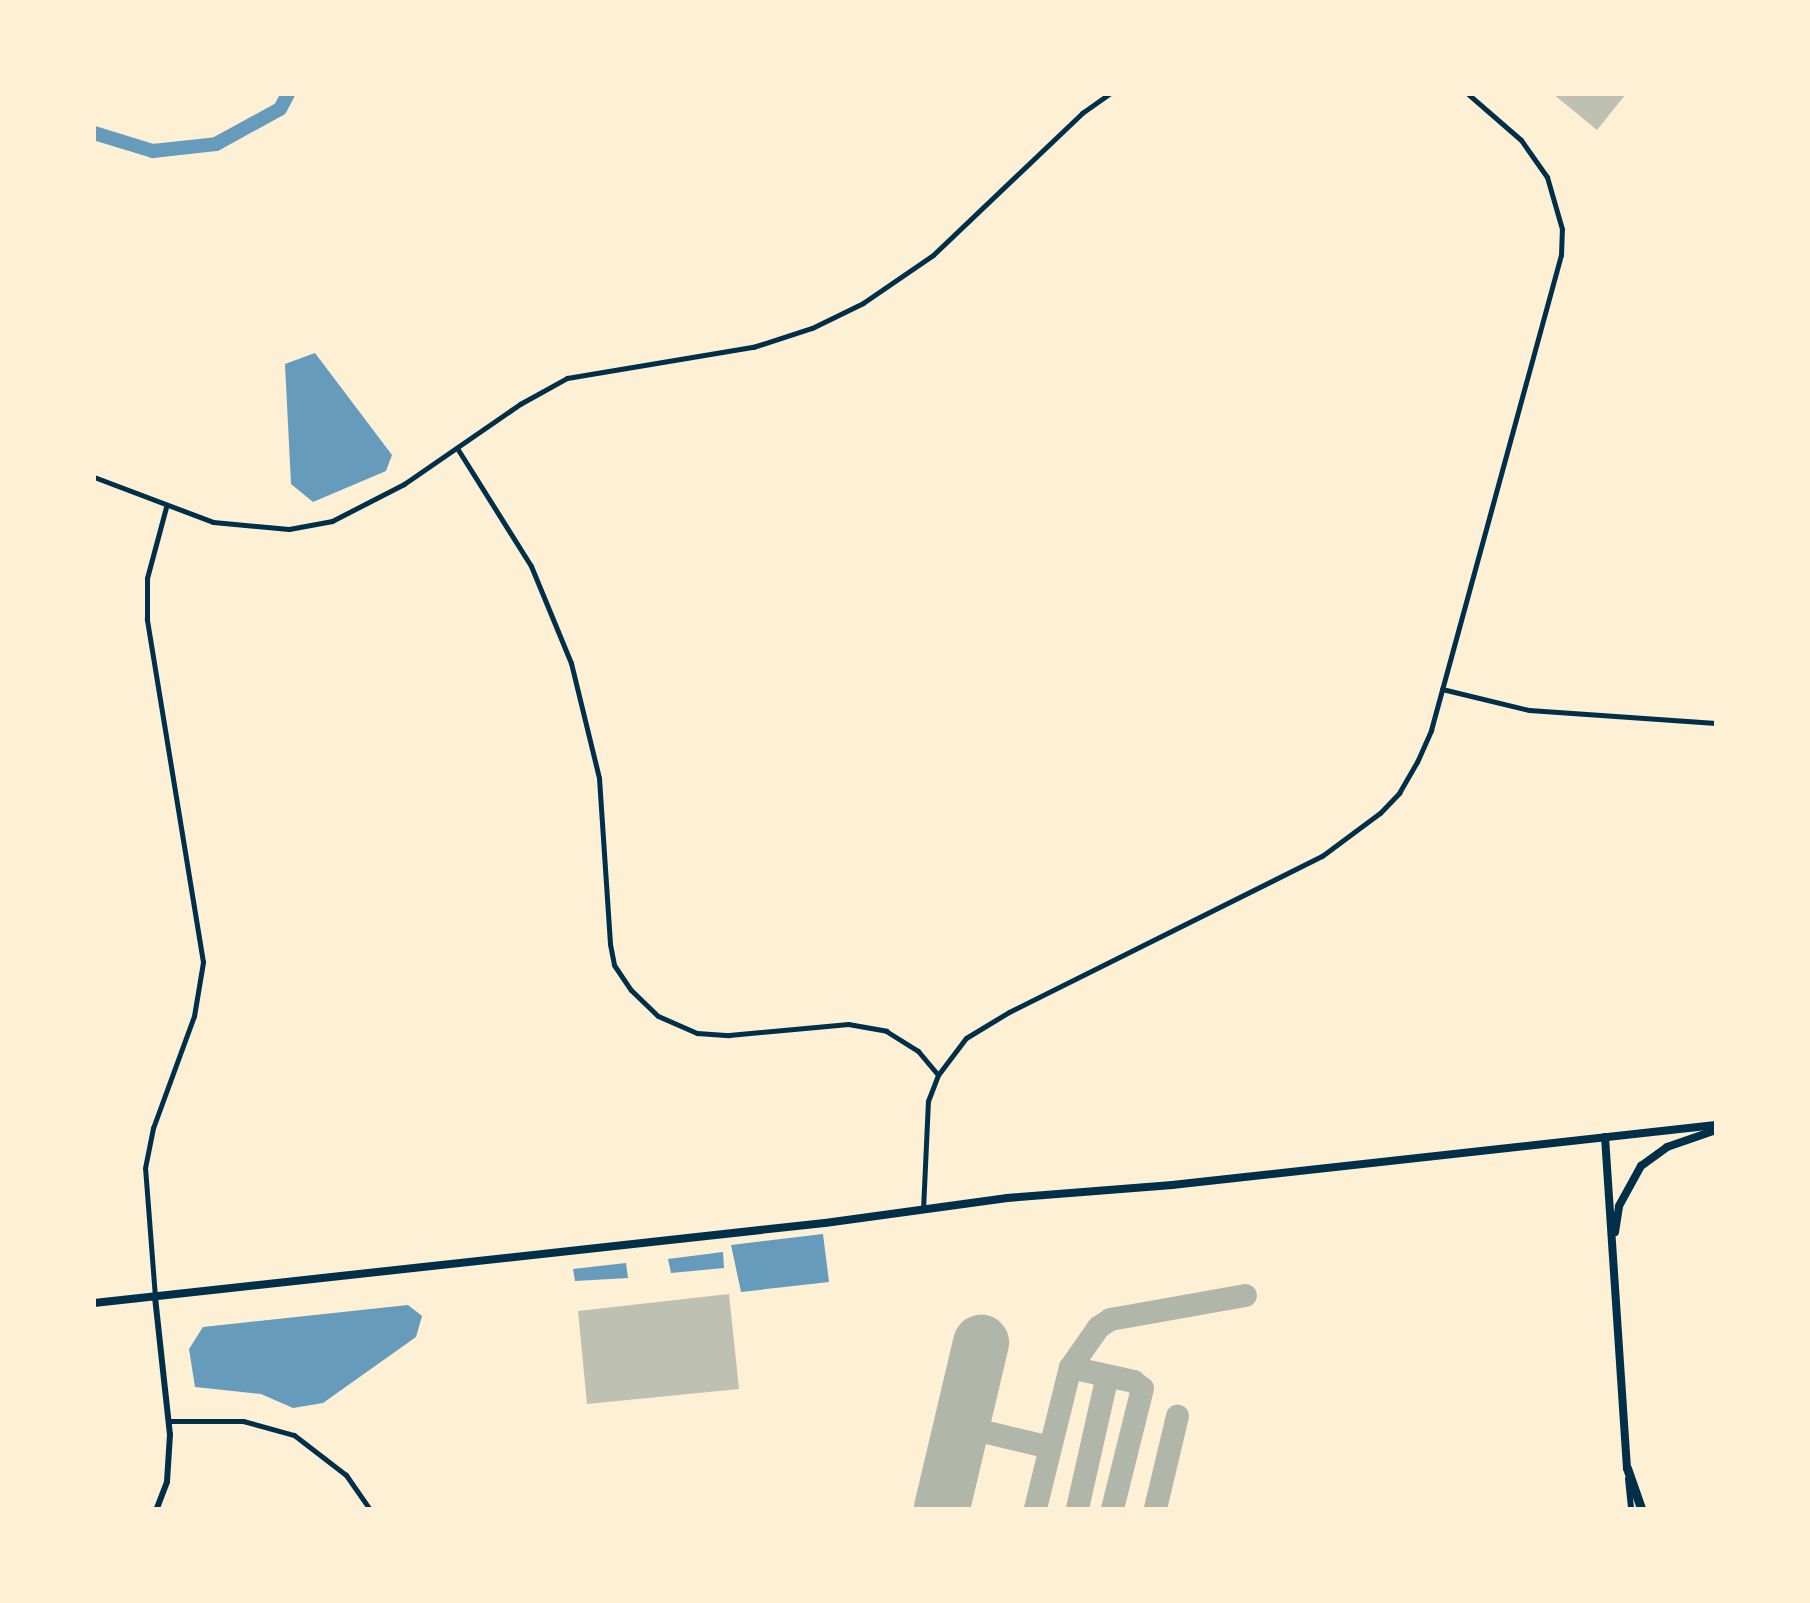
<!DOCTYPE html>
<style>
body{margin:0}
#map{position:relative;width:1810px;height:1603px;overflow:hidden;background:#fdf0d5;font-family:"IBM Plex Sans",sans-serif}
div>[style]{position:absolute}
.water>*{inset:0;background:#669bbc}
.river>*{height:14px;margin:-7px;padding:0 7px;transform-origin:7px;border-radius:7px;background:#669bbc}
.taxiway>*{height:23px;margin:-11.5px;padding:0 11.5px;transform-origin:11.5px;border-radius:11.5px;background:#b1b6ab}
.runway>*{height:56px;margin:-28px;padding:0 28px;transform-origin:28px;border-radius:28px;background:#b1b6ab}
.building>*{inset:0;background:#bec0b2}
.minor>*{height:5px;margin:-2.5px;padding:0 2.5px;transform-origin:2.5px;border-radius:2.5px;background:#003049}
.tertiary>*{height:6px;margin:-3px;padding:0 3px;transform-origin:3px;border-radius:3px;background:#003049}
.primary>*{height:8px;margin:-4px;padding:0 4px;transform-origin:4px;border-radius:4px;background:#003049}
.motorway>*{height:9px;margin:-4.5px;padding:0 4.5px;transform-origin:4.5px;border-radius:4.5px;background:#003049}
span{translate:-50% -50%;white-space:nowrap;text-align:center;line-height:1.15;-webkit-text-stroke:5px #fdf0d5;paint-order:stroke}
.frame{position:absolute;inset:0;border:96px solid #fdf0d5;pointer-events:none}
</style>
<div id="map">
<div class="water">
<div style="clip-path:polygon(315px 353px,392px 455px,386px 471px,313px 502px,291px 484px,285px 364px)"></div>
<div style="clip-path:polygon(823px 1234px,829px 1282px,741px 1292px,731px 1245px)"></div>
<div style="clip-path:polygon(723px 1252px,724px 1268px,671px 1273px,668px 1259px)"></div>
<div style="clip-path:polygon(626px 1263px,628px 1278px,575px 1281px,573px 1269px)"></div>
<div style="clip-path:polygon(408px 1305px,422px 1316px,416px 1337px,323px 1403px,293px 1408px,261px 1394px,195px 1387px,189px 1349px,203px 1327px)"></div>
</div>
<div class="river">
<div style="left:94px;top:133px;width:62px;rotate:17deg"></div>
<div style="left:153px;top:151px;width:63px;rotate:-6.3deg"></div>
<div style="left:216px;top:144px;width:73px;rotate:-28.7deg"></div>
<div style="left:280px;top:109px;width:17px;rotate:-62deg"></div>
</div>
<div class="taxiway">
<div style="left:1070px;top:1367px;width:65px;rotate:12.5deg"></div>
<div style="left:1133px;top:1381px;width:11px;rotate:38deg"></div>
<div style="left:1142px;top:1388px;width:124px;rotate:104deg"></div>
<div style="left:959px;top:1435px;width:13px;rotate:-32deg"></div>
<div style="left:970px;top:1428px;width:82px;rotate:13.4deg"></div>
<div style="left:1035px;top:1508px;width:145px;rotate:-76.1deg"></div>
<div style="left:1070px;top:1367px;width:49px;rotate:-55deg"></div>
<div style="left:1098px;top:1327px;width:14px;rotate:-34deg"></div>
<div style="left:1110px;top:1319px;width:137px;rotate:-10.1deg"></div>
<div style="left:1077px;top:1508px;width:136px;rotate:-77.3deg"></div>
<div style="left:1155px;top:1508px;width:95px;rotate:-76.6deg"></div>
</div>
<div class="runway">
<div style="left:942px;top:1508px;width:170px;rotate:-76.7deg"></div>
</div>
<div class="building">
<div style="clip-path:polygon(1553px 94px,1626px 94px,1597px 130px)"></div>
<div style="clip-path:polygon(729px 1294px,739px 1389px,587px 1404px,578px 1311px)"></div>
</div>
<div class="minor">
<div style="left:457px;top:448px;width:139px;rotate:57.9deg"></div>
<div style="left:531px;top:566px;width:105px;rotate:67.6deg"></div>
<div style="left:571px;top:663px;width:118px;rotate:76.3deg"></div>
<div style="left:599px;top:778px;width:166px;rotate:86.2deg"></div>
<div style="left:610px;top:944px;width:21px;rotate:79deg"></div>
<div style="left:614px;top:965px;width:30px;rotate:56deg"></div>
<div style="left:631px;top:990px;width:37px;rotate:44deg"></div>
<div style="left:658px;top:1016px;width:43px;rotate:23.6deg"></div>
<div style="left:697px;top:1033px;width:32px;rotate:4deg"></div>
<div style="left:729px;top:1035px;width:120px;rotate:-5.3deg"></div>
<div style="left:848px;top:1024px;width:39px;rotate:10deg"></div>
<div style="left:886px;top:1031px;width:38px;rotate:32deg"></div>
<div style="left:918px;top:1051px;width:31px;rotate:50deg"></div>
<div style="left:94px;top:477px;width:127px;rotate:20.7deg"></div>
<div style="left:213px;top:522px;width:76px;rotate:5.3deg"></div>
<div style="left:289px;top:529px;width:44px;rotate:-10.5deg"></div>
<div style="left:332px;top:521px;width:81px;rotate:-27.2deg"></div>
<div style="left:404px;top:484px;width:141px;rotate:-34.6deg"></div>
<div style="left:520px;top:404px;width:54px;rotate:-29deg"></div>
<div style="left:567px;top:378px;width:189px;rotate:-9.5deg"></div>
<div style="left:753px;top:347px;width:62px;rotate:-17.9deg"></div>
<div style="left:812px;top:328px;width:57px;rotate:-26.1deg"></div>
<div style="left:863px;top:303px;width:85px;rotate:-34.4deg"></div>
<div style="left:933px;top:255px;width:206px;rotate:-43.6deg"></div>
<div style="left:1082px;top:113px;width:33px;rotate:-35deg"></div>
<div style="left:1442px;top:689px;width:89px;rotate:13.6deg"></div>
<div style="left:1529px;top:710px;width:187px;rotate:4deg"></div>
<div style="left:923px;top:1210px;width:109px;rotate:-87.4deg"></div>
<div style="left:928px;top:1101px;width:28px;rotate:-69deg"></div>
<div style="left:938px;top:1075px;width:46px;rotate:-52.9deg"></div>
<div style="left:966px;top:1038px;width:50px;rotate:-31.2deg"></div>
<div style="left:1009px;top:1012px;width:350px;rotate:-26.5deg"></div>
<div style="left:1322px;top:856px;width:72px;rotate:-36.6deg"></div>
<div style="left:1380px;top:813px;width:28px;rotate:-46deg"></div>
<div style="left:1399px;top:793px;width:36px;rotate:-60deg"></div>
<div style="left:1417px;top:762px;width:35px;rotate:-66deg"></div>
<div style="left:1431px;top:730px;width:492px;rotate:-74.7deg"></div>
<div style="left:1561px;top:255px;width:26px;rotate:-88deg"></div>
<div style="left:1562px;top:229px;width:54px;rotate:-106.1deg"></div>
<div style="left:1547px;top:177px;width:45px;rotate:-125.1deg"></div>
<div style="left:1521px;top:140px;width:70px;rotate:-139deg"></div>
<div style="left:155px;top:1297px;width:129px;rotate:-94.4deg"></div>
<div style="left:145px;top:1168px;width:41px;rotate:-78.7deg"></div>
<div style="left:153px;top:1128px;width:119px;rotate:-69.9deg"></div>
<div style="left:194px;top:1016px;width:55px;rotate:-80.5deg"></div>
<div style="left:203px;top:962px;width:348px;rotate:-99.3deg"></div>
<div style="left:147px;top:619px;width:41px;rotate:-90deg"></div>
<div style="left:147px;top:578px;width:73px;rotate:-75deg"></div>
<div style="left:170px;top:1421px;width:73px"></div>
<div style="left:243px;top:1421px;width:53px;rotate:15.4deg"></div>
<div style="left:294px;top:1435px;width:66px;rotate:37.6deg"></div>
<div style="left:346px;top:1475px;width:40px;rotate:55.1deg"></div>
</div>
<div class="tertiary">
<div style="left:155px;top:1297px;width:138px;rotate:83.8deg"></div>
<div style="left:170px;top:1434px;width:48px;rotate:93.6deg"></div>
<div style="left:167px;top:1482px;width:28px;rotate:111deg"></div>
<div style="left:1628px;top:1479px;width:29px;rotate:84deg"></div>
</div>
<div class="primary">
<div style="left:1605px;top:1137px;width:332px;rotate:86.2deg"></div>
<div style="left:1615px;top:1232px;width:26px;rotate:-81deg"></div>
<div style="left:1619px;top:1206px;width:46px;rotate:-61.2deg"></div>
<div style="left:1641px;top:1166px;width:32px;rotate:-36deg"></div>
<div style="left:1667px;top:1147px;width:52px;rotate:-19.1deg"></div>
<div style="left:94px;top:1303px;width:735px;rotate:-6.25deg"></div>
<div style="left:825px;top:1223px;width:184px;rotate:-7.8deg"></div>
<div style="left:1007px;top:1198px;width:166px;rotate:-4.5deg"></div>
<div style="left:1172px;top:1185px;width:547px;rotate:-6.29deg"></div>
</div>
<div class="motorway">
<div style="left:1627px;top:1468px;width:42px;rotate:70.7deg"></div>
</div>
<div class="frame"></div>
</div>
